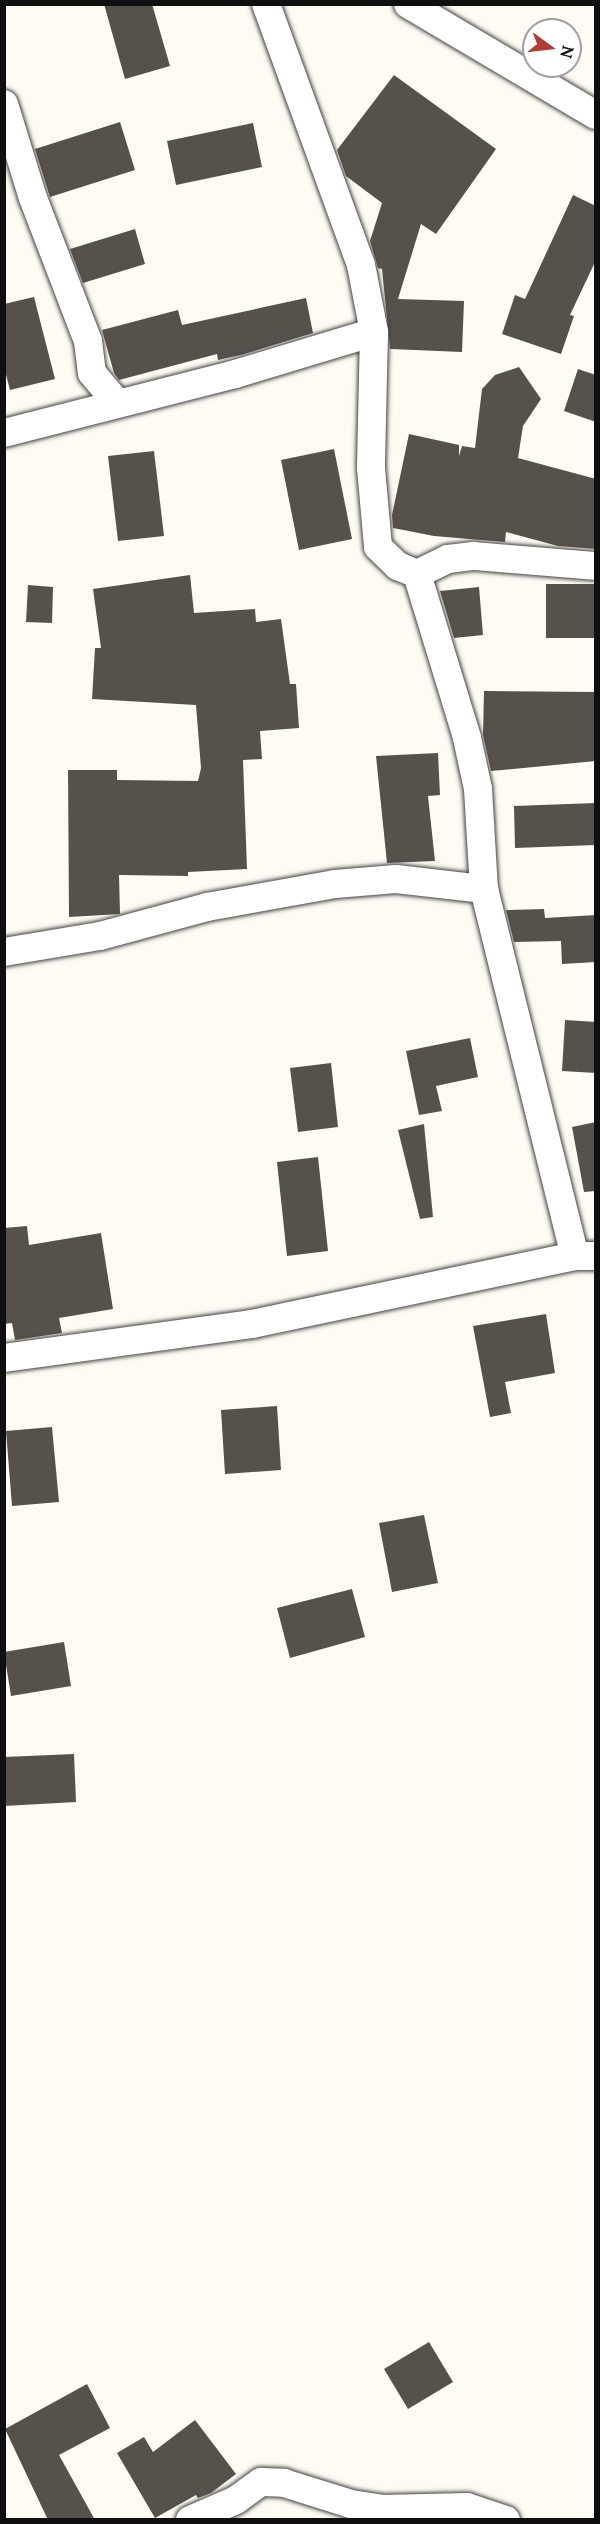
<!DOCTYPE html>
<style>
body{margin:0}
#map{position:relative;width:600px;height:2524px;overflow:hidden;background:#fefcf2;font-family:Lora,serif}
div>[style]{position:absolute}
.building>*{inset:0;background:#57514c}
.roads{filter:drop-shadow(0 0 2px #424242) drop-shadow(0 0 2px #424242)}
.minor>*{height:28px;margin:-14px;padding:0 14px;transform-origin:14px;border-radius:14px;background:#fff}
span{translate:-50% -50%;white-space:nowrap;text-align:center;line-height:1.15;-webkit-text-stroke:6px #fff;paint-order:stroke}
.frame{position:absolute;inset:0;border:6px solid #0f0f0f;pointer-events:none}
.north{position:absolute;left:522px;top:18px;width:60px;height:60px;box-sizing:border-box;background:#fff;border:2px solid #9f9f9f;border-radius:50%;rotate:105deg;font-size:16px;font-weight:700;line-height:24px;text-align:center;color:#0f0f0f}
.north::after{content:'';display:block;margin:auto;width:21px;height:27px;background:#b13b35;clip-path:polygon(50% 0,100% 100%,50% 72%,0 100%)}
</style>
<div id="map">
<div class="building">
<div style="clip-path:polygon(104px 4px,152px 4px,170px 66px,125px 79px)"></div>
<div style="clip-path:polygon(394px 75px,496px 149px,436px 234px,421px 224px,398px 299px,464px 301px,462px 352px,390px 349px,382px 269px,378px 268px,370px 241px,382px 203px,346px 176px,337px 150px)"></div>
<div style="clip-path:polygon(120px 122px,135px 170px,50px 197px,35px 149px)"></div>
<div style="clip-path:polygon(253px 123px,262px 167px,176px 185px,167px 141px)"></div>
<div style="clip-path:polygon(573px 195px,596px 206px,596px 260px,570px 315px,574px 316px,561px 354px,502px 334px,515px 295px,525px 299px)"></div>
<div style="clip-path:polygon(135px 229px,145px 264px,83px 283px,70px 249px)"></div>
<div style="clip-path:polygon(34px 297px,55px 379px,10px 390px,4px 367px,4px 304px)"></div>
<div style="clip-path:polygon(306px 298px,313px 333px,241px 355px,218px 360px,217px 354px,119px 380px,114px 373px,102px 330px,178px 310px,182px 325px)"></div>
<div style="clip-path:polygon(519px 367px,541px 399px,523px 426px,518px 458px,596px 479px,596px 549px,558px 546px,506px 532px,505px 542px,434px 536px,393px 528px,392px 515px,409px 434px,459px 445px,459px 456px,462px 446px,475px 448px,482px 389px,495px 375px)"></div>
<div style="clip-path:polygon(578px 369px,596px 375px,596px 422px,564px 411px)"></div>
<div style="clip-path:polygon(334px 449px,352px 539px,299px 550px,281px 460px)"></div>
<div style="clip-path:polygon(154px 451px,164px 536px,118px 541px,108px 456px)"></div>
<div style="clip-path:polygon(190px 575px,194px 613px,255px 609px,256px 622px,281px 619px,290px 684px,296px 684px,299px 728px,260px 731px,262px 759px,243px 760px,247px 869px,188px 872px,188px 876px,119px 875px,120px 914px,69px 917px,68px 770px,117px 770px,117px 780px,198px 781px,201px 768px,196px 705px,92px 699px,95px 648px,101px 648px,93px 589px)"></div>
<div style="clip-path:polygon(546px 584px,596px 584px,596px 638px,546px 638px)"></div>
<div style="clip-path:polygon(28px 585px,53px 587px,52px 623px,26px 622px)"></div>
<div style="clip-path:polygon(479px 587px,483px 635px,454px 638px,440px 591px)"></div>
<div style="clip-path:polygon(484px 691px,596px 692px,596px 761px,491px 771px,483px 735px)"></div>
<div style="clip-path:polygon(438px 753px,440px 795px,428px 796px,435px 861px,387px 863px,376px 756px)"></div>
<div style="clip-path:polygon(596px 803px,596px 845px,515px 848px,514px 806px)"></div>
<div style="clip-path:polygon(544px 909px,545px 918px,596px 915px,596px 962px,562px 964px,561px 941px,514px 942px,506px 910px)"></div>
<div style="clip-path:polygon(565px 1020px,596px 1022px,596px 1073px,562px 1071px)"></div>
<div style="clip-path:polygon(470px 1038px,478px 1077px,436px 1086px,442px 1111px,419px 1115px,406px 1051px)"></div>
<div style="clip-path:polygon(331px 1063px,338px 1127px,298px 1132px,290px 1068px)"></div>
<div style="clip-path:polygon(596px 1122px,596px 1191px,584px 1192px,572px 1127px)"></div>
<div style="clip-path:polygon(424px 1124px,433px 1217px,420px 1219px,398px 1130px)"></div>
<div style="clip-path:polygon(318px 1157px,328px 1251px,287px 1256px,277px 1162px)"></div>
<div style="clip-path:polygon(27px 1226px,29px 1245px,101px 1233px,113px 1309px,59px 1318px,62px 1333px,15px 1340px,12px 1323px,4px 1324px,4px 1228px)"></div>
<div style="clip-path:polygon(546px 1314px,555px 1373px,505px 1382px,511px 1413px,490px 1417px,473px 1326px)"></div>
<div style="clip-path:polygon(277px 1406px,281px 1470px,225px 1474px,221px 1410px)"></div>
<div style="clip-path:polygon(52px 1427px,59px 1502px,12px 1506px,6px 1431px)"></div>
<div style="clip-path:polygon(424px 1515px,438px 1583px,392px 1592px,379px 1523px)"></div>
<div style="clip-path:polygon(352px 1589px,365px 1637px,290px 1658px,277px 1608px)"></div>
<div style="clip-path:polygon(64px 1642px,71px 1686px,11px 1696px,4px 1652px)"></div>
<div style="clip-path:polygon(74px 1754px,76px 1802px,4px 1806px,4px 1757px)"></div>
<div style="clip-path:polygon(429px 2342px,453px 2382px,408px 2409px,384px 2369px)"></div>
<div style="clip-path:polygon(87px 2384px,110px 2428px,59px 2455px,95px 2520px,48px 2520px,5px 2429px)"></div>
<div style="clip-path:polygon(195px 2420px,236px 2474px,211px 2493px,198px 2498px,196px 2495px,155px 2518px,117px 2453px,144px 2437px,153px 2452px)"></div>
</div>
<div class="roads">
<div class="minor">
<div style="left:266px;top:4px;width:278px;rotate:70deg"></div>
<div style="left:361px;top:265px;width:68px;rotate:79deg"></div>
<div style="left:374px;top:332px;width:136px;rotate:91.3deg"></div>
<div style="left:371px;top:468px;width:79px;rotate:84.9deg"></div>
<div style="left:378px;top:547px;width:28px;rotate:44deg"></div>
<div style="left:398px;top:566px;width:21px;rotate:23deg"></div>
<div style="left:417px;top:574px;width:171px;rotate:73deg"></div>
<div style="left:467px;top:738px;width:52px;rotate:77.8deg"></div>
<div style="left:478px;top:789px;width:100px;rotate:86.6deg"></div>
<div style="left:484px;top:889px;width:378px;rotate:76.1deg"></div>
<div style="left:408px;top:4px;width:218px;rotate:30.6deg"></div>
<div style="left:4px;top:104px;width:98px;rotate:72.9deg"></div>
<div style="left:33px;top:198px;width:153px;rotate:69deg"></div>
<div style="left:88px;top:341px;width:32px;rotate:83deg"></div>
<div style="left:92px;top:373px;width:40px;rotate:50deg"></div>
<div style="left:4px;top:433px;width:238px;rotate:-14.3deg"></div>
<div style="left:235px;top:374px;width:145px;rotate:-16.8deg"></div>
<div style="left:417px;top:574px;width:34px;rotate:-26deg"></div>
<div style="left:448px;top:559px;width:26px;rotate:-7deg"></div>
<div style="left:474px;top:556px;width:122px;rotate:4.7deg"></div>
<div style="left:4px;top:952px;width:97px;rotate:-9.5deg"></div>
<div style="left:100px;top:936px;width:111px;rotate:-15.2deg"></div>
<div style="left:207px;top:907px;width:130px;rotate:-10.2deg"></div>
<div style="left:335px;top:884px;width:61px;rotate:-4.7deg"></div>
<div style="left:396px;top:879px;width:89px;rotate:6.5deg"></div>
<div style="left:4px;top:1358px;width:250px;rotate:-7.8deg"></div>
<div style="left:252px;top:1324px;width:330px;rotate:-11.9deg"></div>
<div style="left:575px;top:1256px;width:21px"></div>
<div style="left:190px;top:2520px;width:50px;rotate:-23.5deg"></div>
<div style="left:236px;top:2500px;width:31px;rotate:-36deg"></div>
<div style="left:261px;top:2482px;width:23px;rotate:2deg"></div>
<div style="left:284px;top:2483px;width:70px;rotate:17.4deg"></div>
<div style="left:351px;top:2504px;width:30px;rotate:9deg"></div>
<div style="left:381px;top:2509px;width:86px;rotate:-1.3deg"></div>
<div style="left:467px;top:2507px;width:41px;rotate:18.4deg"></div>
</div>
</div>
<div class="frame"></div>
<div class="north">N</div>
</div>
